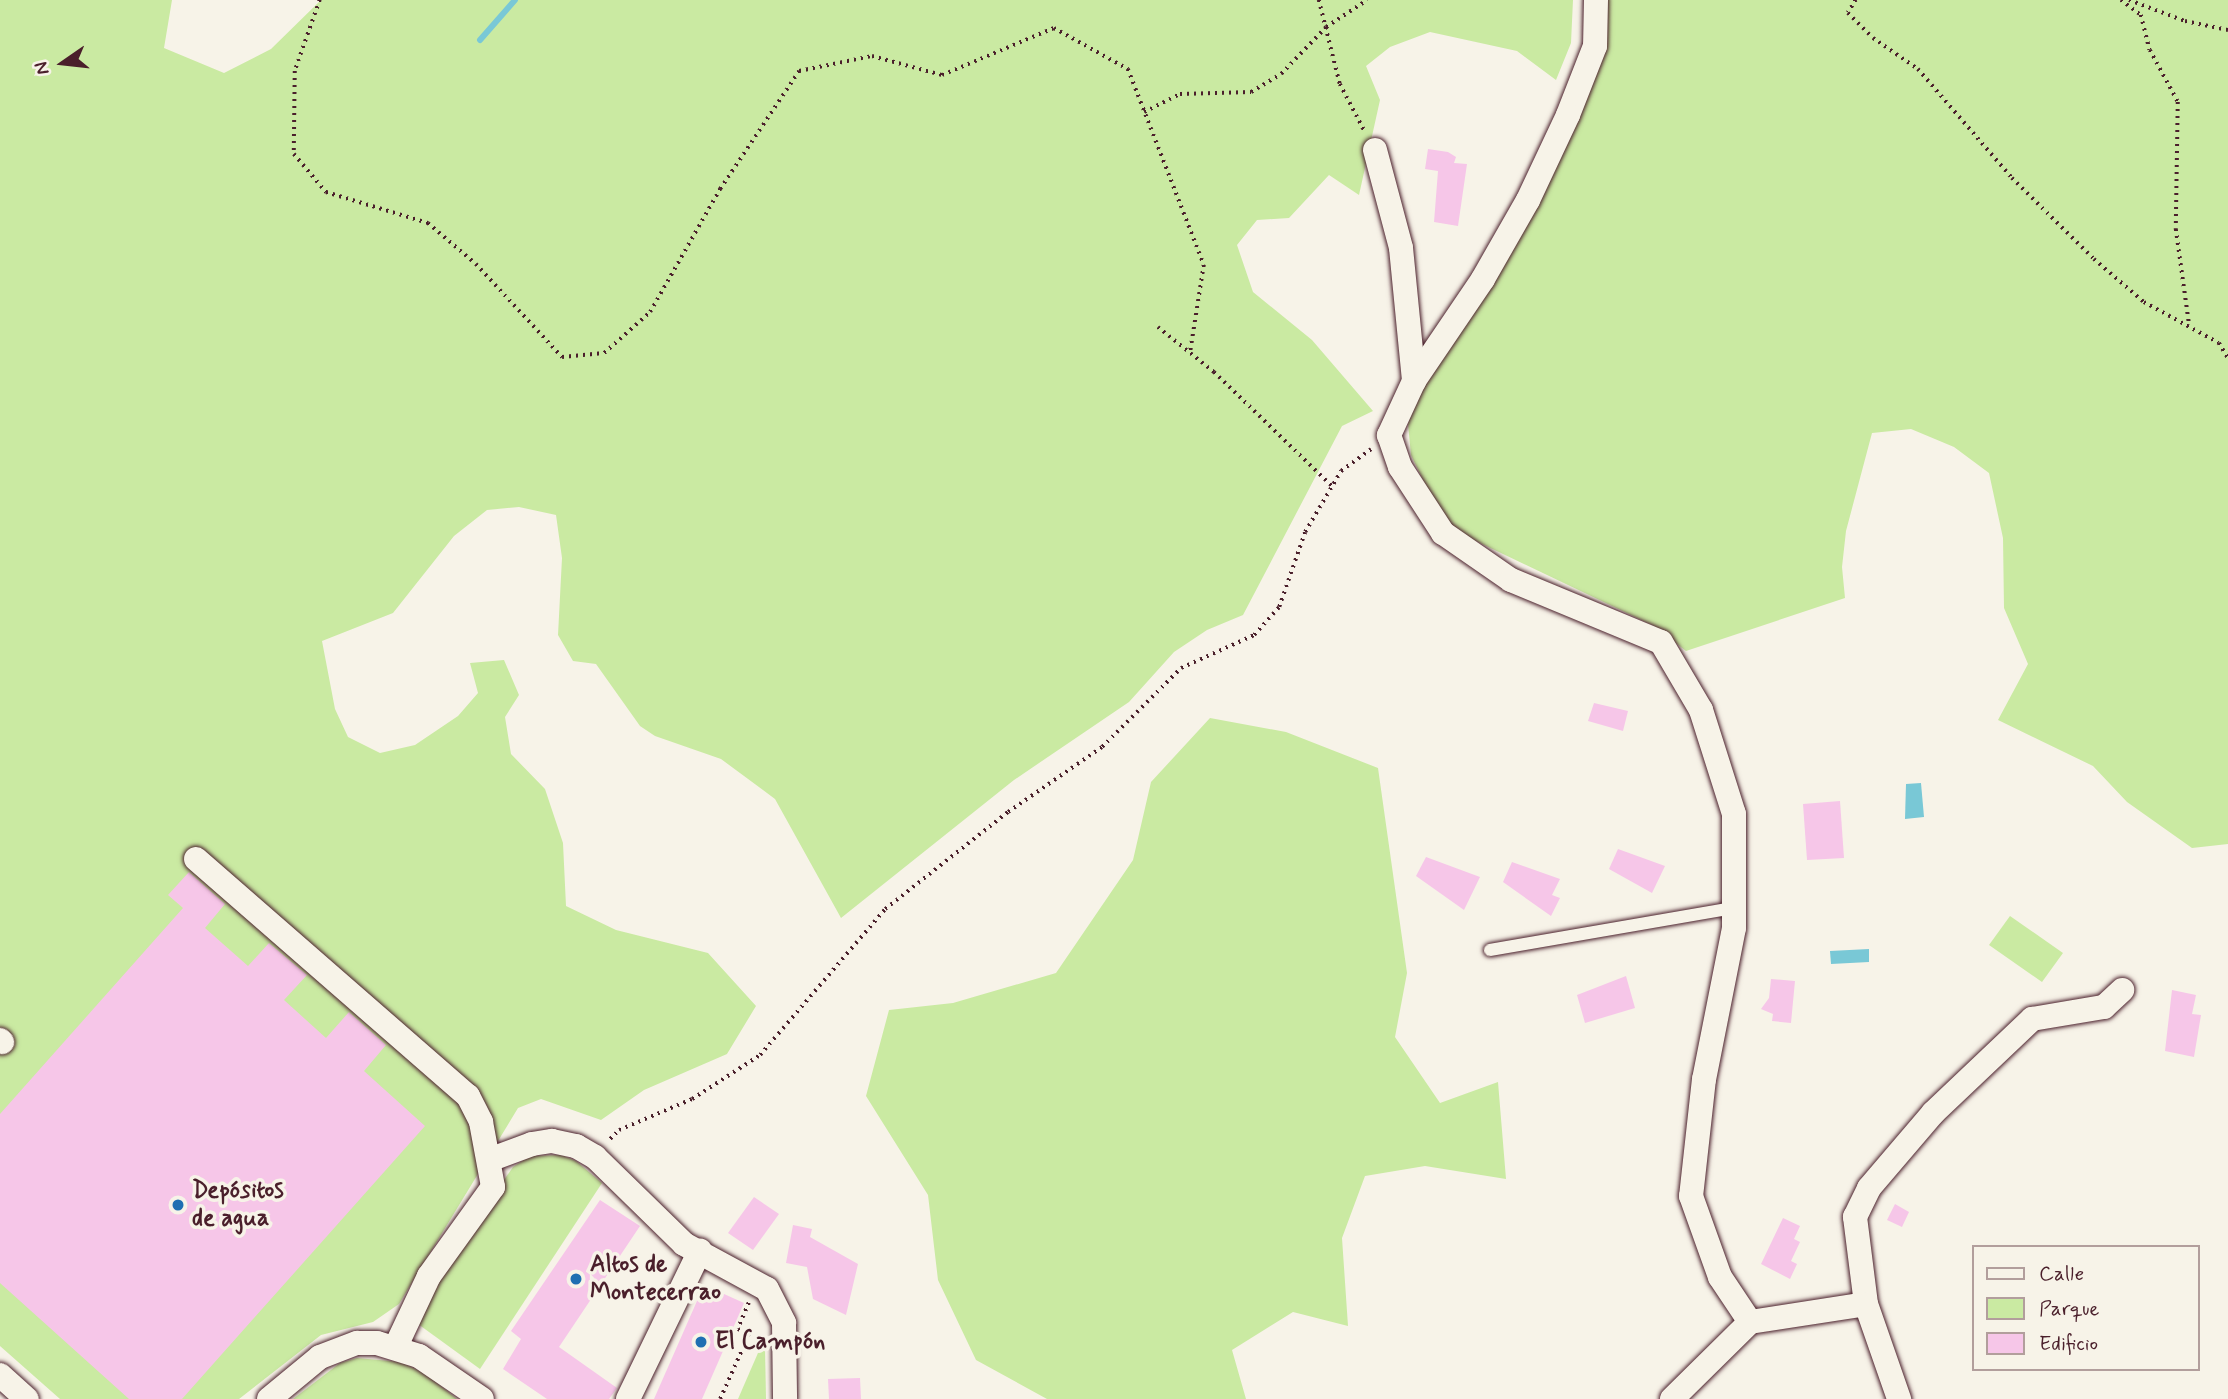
<!DOCTYPE html>
<meta charset="utf-8">
<style>
body{margin:0}
#map{position:relative;width:2228px;height:1399px;overflow:hidden;background:#f7f3e8;font-family:Mynerve,sans-serif}
div>[style]{position:absolute}
.green>*{inset:0;background:#caeaa2}
.water>*{inset:0;background:#79c8d6}
.stream>*{height:6px;margin:-3px;padding:0 3px;transform-origin:3px;border-radius:3px;background:#79c8d6}
.building>*{inset:0;background:#f6c6e8}
.path>*{height:3.5px;margin-top:-1.75px;transform-origin:0;background:repeating-linear-gradient(90deg,#4a1f2b 0 2px,transparent 0 7px)}
.roads{filter:drop-shadow(0 0 2px #4a1f2b) drop-shadow(0 0 2px #4a1f2b)}
.service>*{height:12px;margin:-6px;padding:0 6px;transform-origin:6px;border-radius:6px;background:#f7f3e8}
.minor>*{height:24px;margin:-12px;padding:0 12px;transform-origin:12px;border-radius:12px;background:#f7f3e8}
.dots>*{width:19px;height:19px;translate:-50% -50%;box-sizing:border-box;border:4px solid #f7f3e8;border-radius:50%}
span{translate:-50% -50%;white-space:nowrap;text-align:center;line-height:1.15;-webkit-text-stroke:7px #f7f3e8;paint-order:stroke}
.poi-label{font-size:24px;color:#4a1f2b;font-weight:700}
.left{translate:0 -50%;text-align:left}
.legend{position:absolute;left:1972px;top:1245px;width:228px;height:126px;box-sizing:border-box;background:#f7f3e8;border:2px solid #b29e9c;margin:0;padding:9px 12px;list-style:none;font-size:21px;color:#4a1f2b}
.legend li{display:flex;align-items:center;gap:14px;height:35px}
.legend b{width:35px;border:2px solid #b29e9c}
.north{position:absolute;left:28px;top:28px;width:70px;height:70px;-webkit-text-stroke:5px #f7f3e8;paint-order:stroke;rotate:256deg;font-size:19px;font-weight:700;line-height:28px;text-align:center;color:#4a1f2b}
.north::after{content:'';display:block;margin:auto;width:24px;height:32px;background:#4a1f2b;clip-path:polygon(50% 0,100% 100%,50% 72%,0 100%)}
</style>
<div id="map">
<div class="green">
<div style="clip-path:polygon(0 0,172px 0,164px 48px,224px 73px,271px 49px,321px 0,1573px 0,1571px 43px,1556px 80px,1517px 51px,1430px 32px,1390px 47px,1366px 66px,1380px 100px,1359px 195px,1329px 175px,1289px 218px,1257px 220px,1237px 245px,1253px 292px,1312px 340px,1373px 411px,1342px 426px,1243px 615px,1207px 630px,1174px 652px,1129px 702px,1014px 780px,841px 918px,775px 799px,721px 759px,655px 736px,640px 726px,596px 664px,573px 661px,558px 635px,562px 558px,556px 515px,519px 507px,487px 510px,454px 536px,393px 613px,322px 641px,335px 709px,348px 737px,380px 753px,415px 745px,458px 716px,478px 693px,470px 663px,504px 660px,519px 695px,505px 717px,511px 754px,545px 789px,563px 843px,566px 906px,616px 930px,708px 953px,756px 1006px,727px 1054px,644px 1090px,601px 1120px,541px 1099px,518px 1108px,399px 1304px,373px 1322px,321px 1335px,239px 1399px,60px 1399px,0 1346px)"></div>
<div style="clip-path:polygon(1604px 0,2228px 0,2228px 844px,2192px 848px,2127px 802px,2093px 766px,1998px 720px,2028px 664px,2004px 608px,2003px 538px,1989px 473px,1954px 447px,1911px 429px,1872px 433px,1846px 531px,1842px 567px,1845px 598px,1686px 651px,1654px 626px,1457px 532px,1431px 497px,1411px 455px,1408px 424px,1417px 396px,1513px 242px)"></div>
<div style="clip-path:polygon(1210px 718px,1286px 732px,1378px 768px,1407px 973px,1395px 1037px,1440px 1103px,1498px 1082px,1506px 1179px,1425px 1166px,1365px 1176px,1342px 1238px,1348px 1326px,1293px 1312px,1232px 1350px,1246px 1399px,1047px 1399px,976px 1360px,938px 1280px,928px 1195px,866px 1096px,889px 1010px,953px 1003px,1056px 973px,1133px 860px,1151px 782px)"></div>
<div style="clip-path:polygon(2010px 916px,2063px 953px,2042px 982px,1989px 945px)"></div>
<div style="clip-path:polygon(561px 1155px,576px 1161px,602px 1183px,480px 1369px,418px 1324px,443px 1268px,513px 1167px,530px 1156px)"></div>
<div style="clip-path:polygon(761px 1346px,765px 1348px,766px 1399px,738px 1399px)"></div>
<div style="clip-path:polygon(357px 1358px,401px 1362px,426px 1374px,457px 1399px,293px 1399px,340px 1363px)"></div>
</div>
<div class="water">
<div style="clip-path:polygon(1921px 783px,1924px 817px,1905px 819px,1906px 784px)"></div>
<div style="clip-path:polygon(1869px 949px,1869px 962px,1831px 964px,1830px 951px)"></div>
</div>
<div class="stream">
<div style="left:480px;top:40px;width:53px;rotate:-48.8deg"></div>
</div>
<div class="building">
<div style="clip-path:polygon(1428px 149px,1448px 152px,1456px 157px,1454px 163px,1467px 164px,1458px 226px,1434px 222px,1438px 171px,1425px 169px)"></div>
<div style="clip-path:polygon(1594px 703px,1628px 711px,1623px 731px,1588px 721px)"></div>
<div style="clip-path:polygon(1840px 801px,1844px 858px,1807px 860px,1803px 804px)"></div>
<div style="clip-path:polygon(1618px 849px,1665px 866px,1652px 893px,1609px 869px)"></div>
<div style="clip-path:polygon(1426px 857px,1480px 877px,1464px 910px,1416px 876px)"></div>
<div style="clip-path:polygon(1512px 862px,1560px 879px,1552px 895px,1560px 898px,1551px 916px,1503px 882px)"></div>
<div style="clip-path:polygon(189px 872px,225px 904px,205px 928px,248px 966px,269px 943px,307px 975px,284px 1000px,326px 1038px,349px 1012px,386px 1045px,364px 1071px,425px 1126px,182px 1399px,129px 1399px,0 1283px,0 1114px,183px 908px,168px 895px)"></div>
<div style="clip-path:polygon(1626px 976px,1635px 1008px,1585px 1023px,1577px 995px)"></div>
<div style="clip-path:polygon(1771px 979px,1795px 981px,1791px 1023px,1772px 1021px,1773px 1014px,1761px 1009px,1769px 998px)"></div>
<div style="clip-path:polygon(2172px 990px,2196px 995px,2192px 1014px,2201px 1015px,2194px 1057px,2165px 1051px)"></div>
<div style="clip-path:polygon(754px 1197px,779px 1214px,753px 1250px,728px 1233px)"></div>
<div style="clip-path:polygon(600px 1200px,640px 1226px,559px 1347px,617px 1388px,609px 1399px,547px 1399px,503px 1369px,521px 1339px,511px 1331px)"></div>
<div style="clip-path:polygon(1895px 1204px,1909px 1212px,1902px 1227px,1887px 1220px)"></div>
<div style="clip-path:polygon(1783px 1218px,1800px 1226px,1794px 1239px,1800px 1242px,1791px 1261px,1797px 1264px,1790px 1279px,1761px 1264px)"></div>
<div style="clip-path:polygon(793px 1225px,812px 1229px,810px 1237px,858px 1264px,846px 1315px,813px 1299px,807px 1267px,786px 1263px)"></div>
<div style="clip-path:polygon(704px 1285px,744px 1303px,702px 1399px,654px 1399px)"></div>
<div style="clip-path:polygon(860px 1378px,861px 1399px,829px 1399px,828px 1379px)"></div>
</div>
<div class="path">
<div style="left:320px;top:0;width:75px;rotate:109.4deg"></div>
<div style="left:295px;top:71px;width:83px;rotate:90.7deg"></div>
<div style="left:294px;top:154px;width:50px;rotate:49.9deg"></div>
<div style="left:326px;top:192px;width:107px;rotate:16.9deg"></div>
<div style="left:428px;top:223px;width:63px;rotate:40.5deg"></div>
<div style="left:476px;top:264px;width:127px;rotate:47.2deg"></div>
<div style="left:562px;top:357px;width:42px;rotate:-5.4deg"></div>
<div style="left:604px;top:353px;width:62px;rotate:-41.7deg"></div>
<div style="left:650px;top:312px;width:142px;rotate:-60.4deg"></div>
<div style="left:720px;top:189px;width:142px;rotate:-56.2deg"></div>
<div style="left:799px;top:71px;width:75px;rotate:-11.6deg"></div>
<div style="left:872px;top:56px;width:73px;rotate:15.2deg"></div>
<div style="left:942px;top:75px;width:121px;rotate:-22.8deg"></div>
<div style="left:1054px;top:28px;width:85px;rotate:29deg"></div>
<div style="left:1128px;top:69px;width:210px;rotate:68.8deg"></div>
<div style="left:1204px;top:265px;width:90px;rotate:98.9deg"></div>
<div style="left:1319px;top:0;width:87px;rotate:76deg"></div>
<div style="left:1340px;top:84px;width:52px;rotate:62.4deg"></div>
<div style="left:1856px;top:0;width:15px;rotate:122deg"></div>
<div style="left:1848px;top:13px;width:35px;rotate:45deg"></div>
<div style="left:1873px;top:38px;width:55px;rotate:34.6deg"></div>
<div style="left:1918px;top:69px;width:144px;rotate:49.2deg"></div>
<div style="left:2012px;top:178px;width:115px;rotate:44.6deg"></div>
<div style="left:2094px;top:259px;width:66px;rotate:40.7deg"></div>
<div style="left:2144px;top:302px;width:85px;rotate:28.7deg"></div>
<div style="left:2219px;top:343px;width:17px;rotate:59deg"></div>
<div style="left:2121px;top:0;width:25px;rotate:37deg"></div>
<div style="left:2141px;top:15px;width:36px;rotate:76deg"></div>
<div style="left:2150px;top:50px;width:59px;rotate:61.7deg"></div>
<div style="left:2178px;top:102px;width:127px;rotate:90.9deg"></div>
<div style="left:2176px;top:229px;width:95px;rotate:82.1deg"></div>
<div style="left:2129px;top:0;width:60px;rotate:20.6deg"></div>
<div style="left:2185px;top:21px;width:44px;rotate:11.8deg"></div>
<div style="left:1144px;top:112px;width:40px;rotate:-26.6deg"></div>
<div style="left:1180px;top:94px;width:71px;rotate:-1.6deg"></div>
<div style="left:1251px;top:92px;width:35px;rotate:-31deg"></div>
<div style="left:1281px;top:74px;width:65px;rotate:-46.2deg"></div>
<div style="left:1326px;top:27px;width:49px;rotate:-33.4deg"></div>
<div style="left:1158px;top:327px;width:72px;rotate:38.8deg"></div>
<div style="left:1214px;top:372px;width:164px;rotate:44deg"></div>
<div style="left:610px;top:1139px;width:13px;rotate:-45deg"></div>
<div style="left:619px;top:1130px;width:79px;rotate:-23deg"></div>
<div style="left:692px;top:1099px;width:81px;rotate:-32.9deg"></div>
<div style="left:760px;top:1055px;width:192px;rotate:-49.4deg"></div>
<div style="left:885px;top:909px;width:157px;rotate:-38.3deg"></div>
<div style="left:1008px;top:812px;width:114px;rotate:-34.7deg"></div>
<div style="left:1102px;top:747px;width:112px;rotate:-45deg"></div>
<div style="left:1181px;top:668px;width:80px;rotate:-24.3deg"></div>
<div style="left:1254px;top:635px;width:38px;rotate:-48deg"></div>
<div style="left:1279px;top:607px;width:79px;rotate:-70.9deg"></div>
<div style="left:1305px;top:532px;width:71px;rotate:-59.5deg"></div>
<div style="left:1341px;top:471px;width:37px;rotate:-36deg"></div>
<div style="left:749px;top:1303px;width:28px;rotate:113deg"></div>
<div style="left:738px;top:1329px;width:12px;rotate:24deg"></div>
<div style="left:720px;top:1399px;width:71px;rotate:-66deg"></div>
<div style="left:749px;top:1334px;width:15px;rotate:23deg"></div>
</div>
<div class="roads">
<div class="service">
<div style="left:1490px;top:950px;width:248px;rotate:-9.8deg"></div>
</div>
<div class="minor">
<div style="left:1596px;top:0;width:46px;rotate:91.2deg"></div>
<div style="left:1595px;top:46px;width:74px;rotate:111.4deg"></div>
<div style="left:1568px;top:115px;width:94px;rotate:115.2deg"></div>
<div style="left:1528px;top:200px;width:91px;rotate:119.7deg"></div>
<div style="left:1483px;top:279px;width:123px;rotate:124.1deg"></div>
<div style="left:1414px;top:381px;width:60px;rotate:114.8deg"></div>
<div style="left:1389px;top:435px;width:34px;rotate:71deg"></div>
<div style="left:1400px;top:467px;width:79px;rotate:56.9deg"></div>
<div style="left:1443px;top:533px;width:83px;rotate:34.7deg"></div>
<div style="left:1511px;top:580px;width:162px;rotate:22.5deg"></div>
<div style="left:1661px;top:642px;width:79px;rotate:59.5deg"></div>
<div style="left:1701px;top:710px;width:109px;rotate:72.4deg"></div>
<div style="left:1734px;top:814px;width:114px;rotate:90deg"></div>
<div style="left:1734px;top:928px;width:154px;rotate:101.2deg"></div>
<div style="left:1704px;top:1079px;width:118px;rotate:96.3deg"></div>
<div style="left:1691px;top:1196px;width:86px;rotate:70.3deg"></div>
<div style="left:1720px;top:1277px;width:54px;rotate:56.3deg"></div>
<div style="left:1375px;top:150px;width:101px;rotate:75.1deg"></div>
<div style="left:1401px;top:248px;width:134px;rotate:84.4deg"></div>
<div style="left:196px;top:859px;width:361px;rotate:41.1deg"></div>
<div style="left:468px;top:1096px;width:29px;rotate:63deg"></div>
<div style="left:481px;top:1122px;width:66px;rotate:79.5deg"></div>
<div style="left:493px;top:1187px;width:110px;rotate:125.7deg"></div>
<div style="left:429px;top:1276px;width:77px;rotate:115.2deg"></div>
<div style="left:0;top:1040px;width:3px;rotate:45deg"></div>
<div style="left:489px;top:1160px;width:46px;rotate:-20.4deg"></div>
<div style="left:532px;top:1144px;width:20px;rotate:-9deg"></div>
<div style="left:552px;top:1141px;width:25px;rotate:12deg"></div>
<div style="left:576px;top:1146px;width:22px;rotate:30deg"></div>
<div style="left:595px;top:1157px;width:124px;rotate:44.3deg"></div>
<div style="left:684px;top:1244px;width:94px;rotate:28.5deg"></div>
<div style="left:767px;top:1289px;width:38px;rotate:63deg"></div>
<div style="left:784px;top:1323px;width:76px;rotate:89.2deg"></div>
<div style="left:1866px;top:1304px;width:88px;rotate:-97.2deg"></div>
<div style="left:1855px;top:1217px;width:32px;rotate:-64deg"></div>
<div style="left:1869px;top:1188px;width:99px;rotate:-49.5deg"></div>
<div style="left:1933px;top:1113px;width:137px;rotate:-43.5deg"></div>
<div style="left:2032px;top:1019px;width:73px;rotate:-9.5deg"></div>
<div style="left:2104px;top:1007px;width:25px;rotate:-43deg"></div>
<div style="left:0;top:1375px;width:36px;rotate:42deg"></div>
<div style="left:269px;top:1399px;width:66px;rotate:-39.5deg"></div>
<div style="left:320px;top:1357px;width:40px;rotate:-21deg"></div>
<div style="left:357px;top:1343px;width:20px"></div>
<div style="left:377px;top:1343px;width:44px;rotate:17.2deg"></div>
<div style="left:419px;top:1356px;width:76px;rotate:34.3deg"></div>
<div style="left:628px;top:1399px;width:165px;rotate:-64.1deg"></div>
<div style="left:1672px;top:1399px;width:110px;rotate:-44.6deg"></div>
<div style="left:1750px;top:1322px;width:117px;rotate:-8.8deg"></div>
<div style="left:1866px;top:1304px;width:101px;rotate:70.8deg"></div>
</div>
</div>
<div class="dots">
<div style="left:178px;top:1205px;background:#1f6fb2"></div>
<div style="left:576px;top:1279px;background:#1f6fb2"></div>
<div style="left:701px;top:1342px;background:#1f6fb2"></div>
</div>
<div class="poi-label">
<span class="left" style="left:192px;top:1205px">Depósitos<br>de agua</span>
<span class="left" style="left:590px;top:1279px">Altos de<br>Montecerrao</span>
<span class="left" style="left:715px;top:1342px">El Campón</span>
</div>
<ul class="legend">
<li><b style="height:9px;background:#f7f3e8"></b>Calle</li>
<li><b style="height:19px;background:#caeaa2"></b>Parque</li>
<li><b style="height:19px;background:#f6c6e8"></b>Edificio</li>
</ul>
<div class="north">N</div>
</div>
